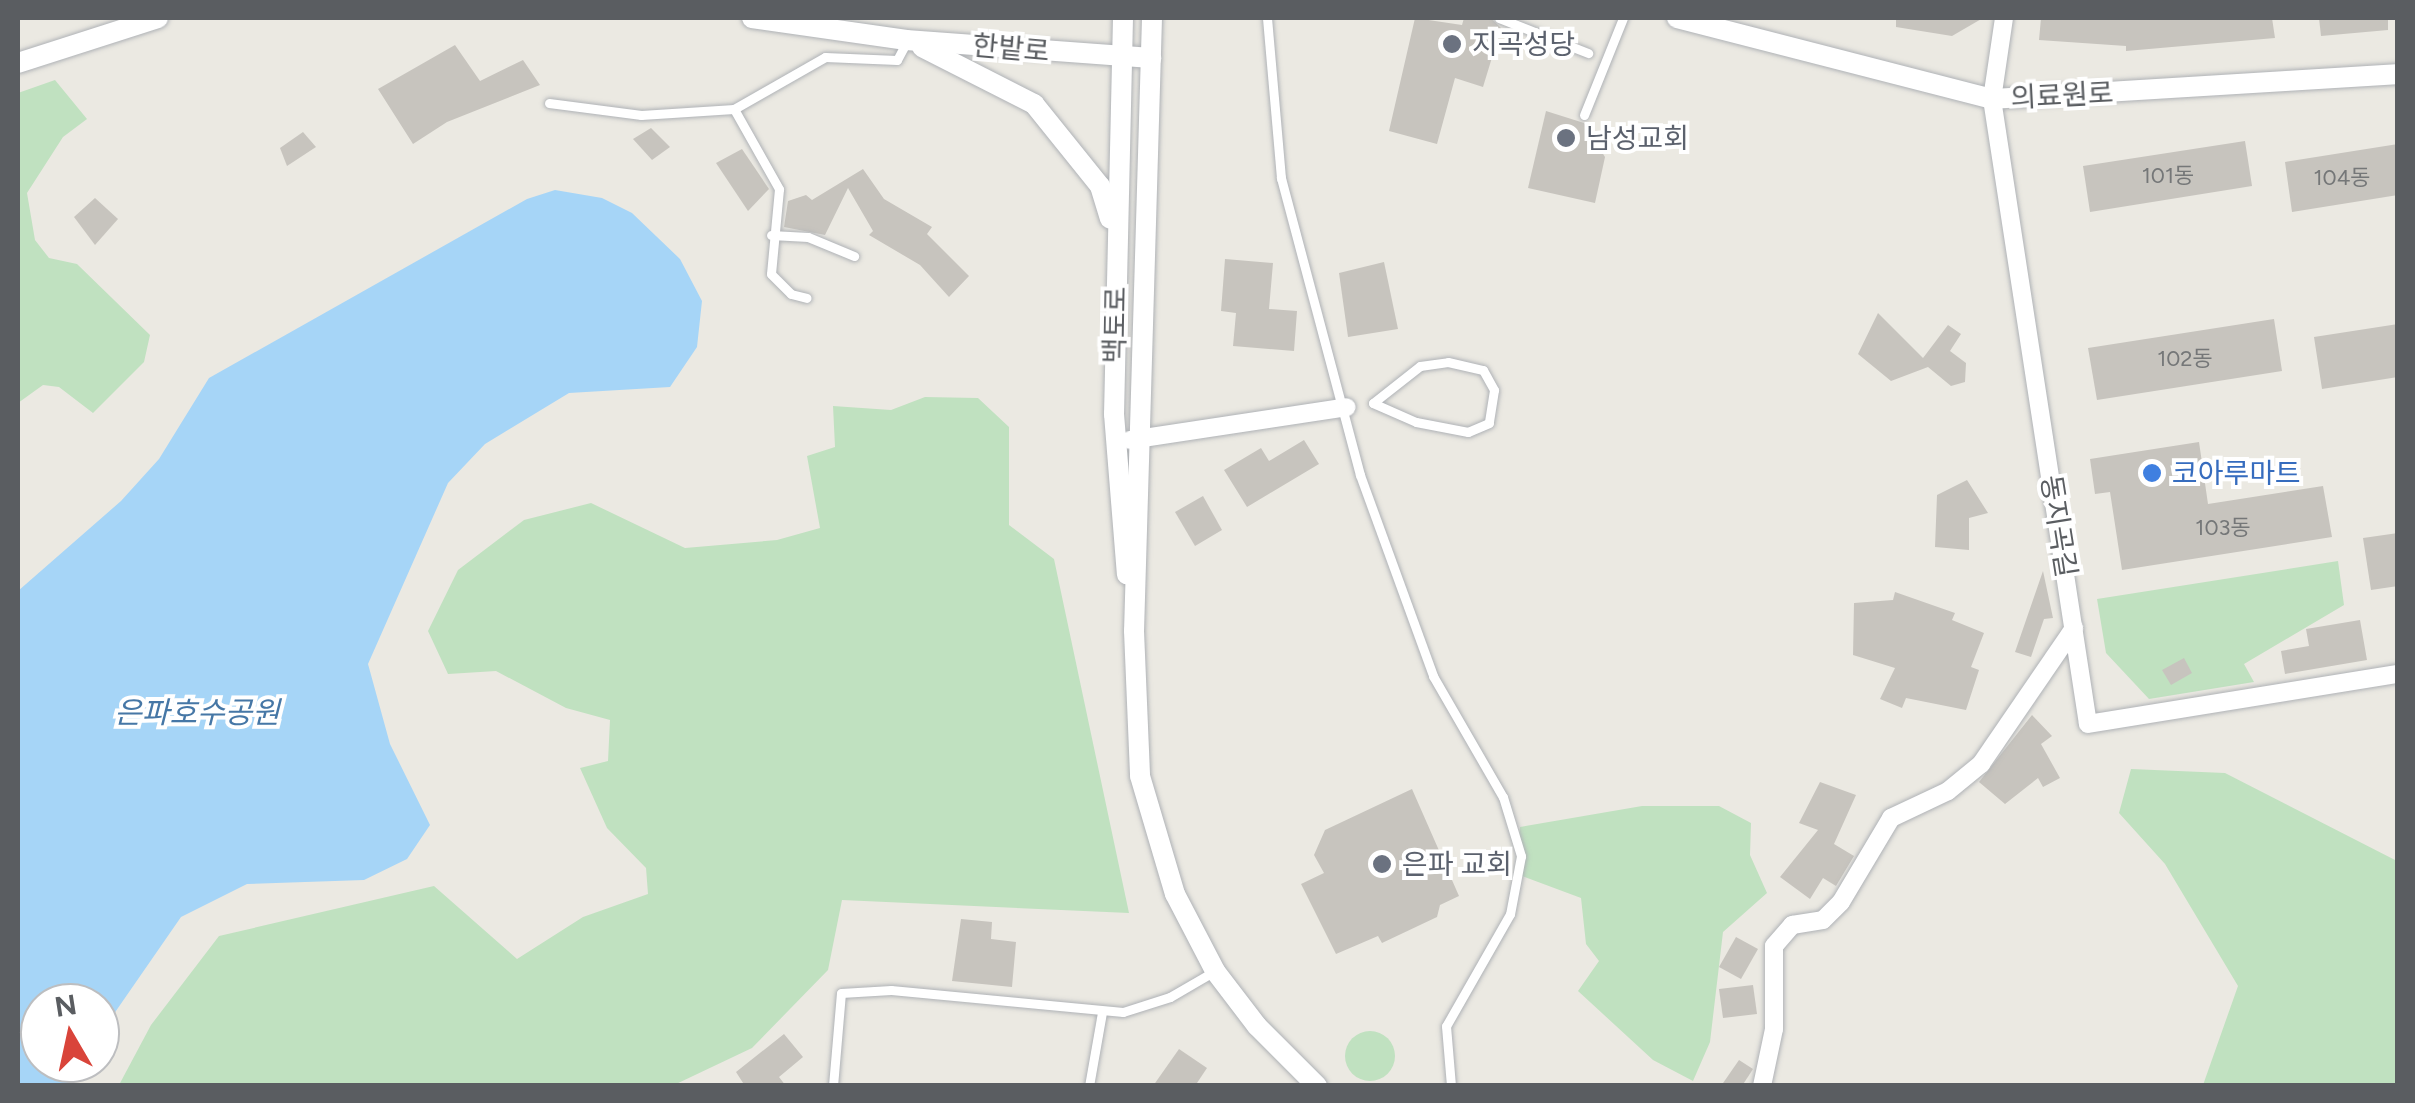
<!DOCTYPE html>
<meta charset="utf-8">
<style>
body{margin:0}
#map{position:relative;width:2415px;height:1103px;overflow:hidden;background:#ebe9e2;font-family:Figtree,"Noto Sans KR",sans-serif}
div>[style]{position:absolute}
.green>*{inset:0;background:#c0e1c0}
.round{border-radius:50%}
.water>*{inset:0;background:#a6d5f7}
.building>*{inset:0;background:#c7c4be}
.roads{filter:drop-shadow(0 0 2px #afb2b6) drop-shadow(0 0 2px #afb2b6)}
.service>*{height:9px;margin:-4.5px;padding:0 4.5px;transform-origin:4.5px;border-radius:4.5px;background:#fff}
.minor>*{height:18px;margin:-9px;padding:0 9px;transform-origin:9px;border-radius:9px;background:#fff}
.tertiary>*{height:20px;margin:-10px;padding:0 10px;transform-origin:10px;border-radius:10px;background:#fff}
.dots>*{width:28px;height:28px;translate:-50% -50%;box-sizing:border-box;border:5px solid #fff;border-radius:50%}
span{translate:-50% -50%;white-space:nowrap;text-align:center;line-height:1.15;-webkit-text-stroke:8px #fff;paint-order:stroke}
.number-label{font-size:22px;color:#757778}
.number-label span{-webkit-text-stroke-width:0}
.worship-label{font-size:28px;color:#5b616d}
.left{translate:0 -50%;text-align:left}
.street-label{font-size:28px;color:#5a5d61}
.shop-label{font-size:28px;color:#366cbe}
.water-label{font-size:30px;color:#4677a6;font-style:italic}
.frame{position:absolute;inset:0;border:20px solid #5a5d61;pointer-events:none}
.north{position:absolute;left:20px;top:983px;width:100px;height:100px;box-sizing:border-box;background:#fff;border:2px solid #bdbec0;border-radius:50%;rotate:351deg;font-size:28px;font-weight:700;line-height:40px;text-align:center;color:#5a5d61}
.north::after{content:'';display:block;margin:auto;width:35px;height:45px;background:#d9443a;clip-path:polygon(50% 0,100% 100%,50% 72%,0 100%)}
</style>
<div id="map">
<div class="green">
<div style="clip-path:polygon(55px 80px,87px 119px,63px 137px,27px 193px,35px 240px,49px 258px,77px 264px,150px 335px,144px 362px,93px 413px,59px 387px,43px 385px,18px 403px,18px 93px)"></div>
<div style="clip-path:polygon(925px 397px,978px 398px,1009px 427px,1009px 525px,1054px 559px,1129px 913px,842px 900px,828px 970px,752px 1048px,674px 1085px,119px 1085px,151px 1025px,219px 936px,434px 886px,517px 959px,583px 917px,648px 894px,646px 868px,607px 828px,580px 768px,608px 761px,610px 720px,566px 708px,496px 671px,448px 674px,428px 631px,458px 570px,524px 520px,591px 503px,685px 548px,777px 540px,820px 528px,807px 456px,835px 447px,833px 406px,891px 410px)"></div>
<div style="clip-path:polygon(2338px 561px,2344px 605px,2244px 664px,2254px 682px,2149px 699px,2106px 653px,2097px 599px)"></div>
<div style="clip-path:polygon(2131px 769px,2225px 773px,2397px 861px,2397px 1085px,2203px 1085px,2238px 986px,2165px 864px,2119px 813px)"></div>
<div style="clip-path:polygon(1642px 806px,1719px 806px,1751px 823px,1750px 855px,1767px 893px,1723px 932px,1710px 1042px,1693px 1081px,1653px 1060px,1578px 991px,1599px 961px,1586px 944px,1581px 898px,1517px 874px,1520px 827px)"></div>
<div class="round" style="left:1345px;top:1031px;width:50px;height:50px"></div>
</div>
<div class="water">
<div style="clip-path:polygon(555px 190px,602px 198px,632px 213px,680px 259px,702px 301px,697px 347px,670px 387px,569px 393px,485px 444px,448px 483px,368px 664px,390px 744px,430px 825px,407px 859px,364px 880px,247px 884px,181px 917px,100px 1034px,100px 1003px,40px 1003px,40px 1063px,81px 1063px,71px 1085px,18px 1085px,18px 591px,121px 501px,159px 459px,209px 378px,527px 199px)"></div>
</div>
<div class="building">
<div style="clip-path:polygon(1415px 18px,1462px 25px,1464px 18px,1491px 18px,1501px 28px,1483px 87px,1455px 78px,1437px 144px,1389px 131px)"></div>
<div style="clip-path:polygon(1896px 18px,1983px 18px,1952px 36px,1896px 27px)"></div>
<div style="clip-path:polygon(2041px 18px,2272px 18px,2275px 38px,2126px 51px,2126px 46px,2039px 40px)"></div>
<div style="clip-path:polygon(2319px 18px,2388px 18px,2388px 30px,2321px 36px)"></div>
<div style="clip-path:polygon(455px 45px,480px 81px,523px 60px,540px 85px,447px 122px,413px 144px,378px 89px)"></div>
<div style="clip-path:polygon(1546px 111px,1584px 123px,1605px 157px,1595px 203px,1528px 188px)"></div>
<div style="clip-path:polygon(651px 128px,670px 147px,652px 160px,633px 139px)"></div>
<div style="clip-path:polygon(303px 132px,316px 147px,287px 166px,280px 148px)"></div>
<div style="clip-path:polygon(2245px 141px,2252px 186px,2090px 212px,2083px 166px)"></div>
<div style="clip-path:polygon(2398px 144px,2398px 195px,2292px 212px,2285px 162px)"></div>
<div style="clip-path:polygon(742px 149px,769px 189px,748px 211px,716px 163px)"></div>
<div style="clip-path:polygon(863px 169px,884px 199px,932px 227px,927px 234px,969px 276px,949px 297px,920px 265px,869px 235px,873px 231px,848px 188px,825px 235px,784px 227px,788px 201px,806px 195px,812px 200px)"></div>
<div style="clip-path:polygon(95px 198px,118px 219px,95px 245px,74px 217px)"></div>
<div style="clip-path:polygon(1225px 259px,1273px 263px,1269px 309px,1297px 311px,1294px 351px,1233px 346px,1236px 313px,1221px 311px)"></div>
<div style="clip-path:polygon(1384px 262px,1398px 329px,1348px 337px,1339px 273px)"></div>
<div style="clip-path:polygon(1878px 313px,1923px 358px,1948px 325px,1961px 334px,1950px 351px,1966px 363px,1965px 382px,1951px 386px,1928px 367px,1891px 381px,1858px 354px)"></div>
<div style="clip-path:polygon(2274px 319px,2282px 371px,2097px 400px,2088px 348px)"></div>
<div style="clip-path:polygon(2398px 324px,2398px 377px,2322px 389px,2314px 337px)"></div>
<div style="clip-path:polygon(1304px 440px,1319px 464px,1247px 507px,1224px 470px,1261px 448px,1269px 461px)"></div>
<div style="clip-path:polygon(2199px 442px,2208px 504px,2323px 486px,2332px 537px,2122px 570px,2110px 492px,2095px 494px,2090px 459px)"></div>
<div style="clip-path:polygon(1967px 480px,1988px 513px,1969px 518px,1969px 550px,1935px 547px,1937px 495px)"></div>
<div style="clip-path:polygon(1203px 496px,1222px 530px,1195px 546px,1175px 512px)"></div>
<div style="clip-path:polygon(2398px 533px,2398px 586px,2371px 590px,2363px 538px)"></div>
<div style="clip-path:polygon(2043px 571px,2053px 618px,2044px 619px,2031px 657px,2015px 652px)"></div>
<div style="clip-path:polygon(1895px 592px,1955px 613px,1952px 620px,1984px 633px,1971px 667px,1979px 670px,1966px 710px,1906px 698px,1902px 708px,1880px 699px,1895px 668px,1853px 655px,1854px 603px,1893px 600px)"></div>
<div style="clip-path:polygon(2360px 620px,2367px 660px,2285px 674px,2281px 651px,2309px 646px,2306px 629px)"></div>
<div style="clip-path:polygon(2184px 658px,2192px 673px,2171px 685px,2162px 670px)"></div>
<div style="clip-path:polygon(2032px 715px,2052px 736px,2041px 744px,2060px 778px,2043px 787px,2038px 778px,2005px 804px,1979px 782px)"></div>
<div style="clip-path:polygon(1820px 782px,1856px 795px,1834px 844px,1854px 856px,1836px 886px,1823px 878px,1810px 899px,1780px 877px,1818px 830px,1799px 823px)"></div>
<div style="clip-path:polygon(1412px 789px,1459px 896px,1440px 905px,1437px 917px,1382px 943px,1378px 936px,1336px 954px,1301px 884px,1324px 873px,1314px 855px,1325px 830px)"></div>
<div style="clip-path:polygon(961px 919px,992px 922px,991px 939px,1016px 942px,1012px 987px,952px 981px)"></div>
<div style="clip-path:polygon(1736px 937px,1758px 949px,1741px 979px,1719px 967px)"></div>
<div style="clip-path:polygon(1753px 985px,1757px 1014px,1723px 1018px,1719px 989px)"></div>
<div style="clip-path:polygon(784px 1034px,803px 1057px,779px 1077px,786px 1086px,745px 1086px,736px 1072px)"></div>
<div style="clip-path:polygon(1179px 1049px,1207px 1068px,1195px 1086px,1153px 1086px)"></div>
<div style="clip-path:polygon(1739px 1060px,1753px 1069px,1742px 1086px,1721px 1086px)"></div>
</div>
<div class="roads">
<div class="service">
<div style="left:1267px;top:18px;width:161px;rotate:85deg"></div>
<div style="left:1281px;top:178px;width:307px;rotate:75.1deg"></div>
<div style="left:1360px;top:475px;width:214px;rotate:70deg"></div>
<div style="left:1433px;top:676px;width:140px;rotate:60deg"></div>
<div style="left:1503px;top:797px;width:62px;rotate:73deg"></div>
<div style="left:1521px;top:856px;width:59px;rotate:100.7deg"></div>
<div style="left:1510px;top:914px;width:129px;rotate:119.7deg"></div>
<div style="left:1446px;top:1026px;width:60px;rotate:85.2deg"></div>
<div style="left:1499px;top:18px;width:96px;rotate:21.5deg"></div>
<div style="left:549px;top:103px;width:93px;rotate:7.4deg"></div>
<div style="left:641px;top:115px;width:93px;rotate:-3.7deg"></div>
<div style="left:734px;top:109px;width:105px;rotate:-29.7deg"></div>
<div style="left:825px;top:57px;width:72px;rotate:2.4deg"></div>
<div style="left:897px;top:60px;width:19px;rotate:-62deg"></div>
<div style="left:734px;top:109px;width:92px;rotate:60.6deg"></div>
<div style="left:779px;top:189px;width:85px;rotate:95.4deg"></div>
<div style="left:771px;top:274px;width:28px;rotate:45deg"></div>
<div style="left:791px;top:294px;width:16px;rotate:14deg"></div>
<div style="left:1584px;top:115px;width:105px;rotate:-68.1deg"></div>
<div style="left:771px;top:235px;width:37px;rotate:3deg"></div>
<div style="left:808px;top:237px;width:50px;rotate:22.4deg"></div>
<div style="left:1448px;top:362px;width:36px;rotate:13deg"></div>
<div style="left:1483px;top:370px;width:23px;rotate:61deg"></div>
<div style="left:1494px;top:390px;width:33px;rotate:99deg"></div>
<div style="left:1489px;top:423px;width:23px;rotate:157deg"></div>
<div style="left:1468px;top:432px;width:53px;rotate:-169.1deg"></div>
<div style="left:1416px;top:422px;width:47px;rotate:-156.2deg"></div>
<div style="left:1373px;top:403px;width:60px;rotate:-38.2deg"></div>
<div style="left:1420px;top:366px;width:28px;rotate:-8deg"></div>
<div style="left:833px;top:1086px;width:93px;rotate:-85.1deg"></div>
<div style="left:841px;top:993px;width:50px;rotate:-3.4deg"></div>
<div style="left:891px;top:990px;width:233px;rotate:5.4deg"></div>
<div style="left:1123px;top:1012px;width:49px;rotate:-17.7deg"></div>
<div style="left:1170px;top:997px;width:50px;rotate:-30.2deg"></div>
<div style="left:1089px;top:1086px;width:75px;rotate:-80deg"></div>
</div>
<div class="minor">
<div style="left:2004px;top:18px;width:82px;rotate:98.4deg"></div>
<div style="left:1992px;top:99px;width:632px;rotate:81.27deg"></div>
<div style="left:2088px;top:724px;width:314px;rotate:-9.2deg"></div>
<div style="left:1130px;top:440px;width:219px;rotate:-8.6deg"></div>
<div style="left:1762px;top:1086px;width:58px;rotate:-78.1deg"></div>
<div style="left:1774px;top:1029px;width:83px;rotate:-90deg"></div>
<div style="left:1774px;top:946px;width:28px;rotate:-49deg"></div>
<div style="left:1792px;top:925px;width:31px;rotate:-9deg"></div>
<div style="left:1823px;top:920px;width:25px;rotate:-45deg"></div>
<div style="left:1841px;top:902px;width:98px;rotate:-59.2deg"></div>
<div style="left:1891px;top:818px;width:63px;rotate:-25.3deg"></div>
<div style="left:1948px;top:791px;width:43px;rotate:-39.3deg"></div>
<div style="left:1981px;top:764px;width:165px;rotate:-55.6deg"></div>
</div>
<div class="tertiary">
<div style="left:752px;top:18px;width:156px;rotate:8.1deg"></div>
<div style="left:906px;top:40px;width:246px;rotate:4.2deg"></div>
<div style="left:1123px;top:18px;width:396px;rotate:91.3deg"></div>
<div style="left:1114px;top:414px;width:161px;rotate:85.4deg"></div>
<div style="left:1152px;top:18px;width:613px;rotate:91.68deg"></div>
<div style="left:1134px;top:631px;width:145px;rotate:87.6deg"></div>
<div style="left:1140px;top:776px;width:123px;rotate:73.5deg"></div>
<div style="left:1175px;top:894px;width:87px;rotate:62.5deg"></div>
<div style="left:1215px;top:971px;width:69px;rotate:52.6deg"></div>
<div style="left:1257px;top:1026px;width:85px;rotate:45deg"></div>
<div style="left:1677px;top:18px;width:325px;rotate:14.4deg"></div>
<div style="left:1992px;top:99px;width:407px;rotate:-3.5deg"></div>
<div style="left:922px;top:47px;width:126px;rotate:27deg"></div>
<div style="left:1034px;top:104px;width:105px;rotate:51.2deg"></div>
<div style="left:1100px;top:186px;width:34px;rotate:73deg"></div>
<div style="left:18px;top:63px;width:147px;rotate:-17.8deg"></div>
</div>
</div>
<div class="dots">
<div style="left:1452px;top:44px;background:#6b7280"></div>
<div style="left:1566px;top:138px;background:#6b7280"></div>
<div style="left:2152px;top:473px;background:#3f7fe0"></div>
<div style="left:1382px;top:864px;background:#6b7280"></div>
</div>
<div class="number-label">
<span style="left:2168px;top:176px">101동</span>
<span style="left:2342px;top:178px">104동</span>
<span style="left:2185px;top:359px">102동</span>
<span style="left:2223px;top:528px">103동</span>
</div>
<div class="worship-label">
<span class="left" style="left:1472px;top:44px">지곡성당</span>
<span class="left" style="left:1586px;top:138px">남성교회</span>
<span class="left" style="left:1402px;top:864px">은파 교회</span>
</div>
<div class="street-label">
<span style="left:1011px;top:48px;rotate:5deg">한밭로</span>
<span style="left:2062px;top:95px;rotate:-3deg">의료원로</span>
<span style="left:1115px;top:325px;rotate:-89deg">백토로</span>
<span style="left:2059px;top:526px;rotate:81deg">동지곡길</span>
</div>
<div class="shop-label">
<span class="left" style="left:2172px;top:473px">코아루마트</span>
</div>
<div class="water-label">
<span style="left:197px;top:713px">은파호수공원</span>
</div>
<div class="frame"></div>
<div class="north">N</div>
</div>
